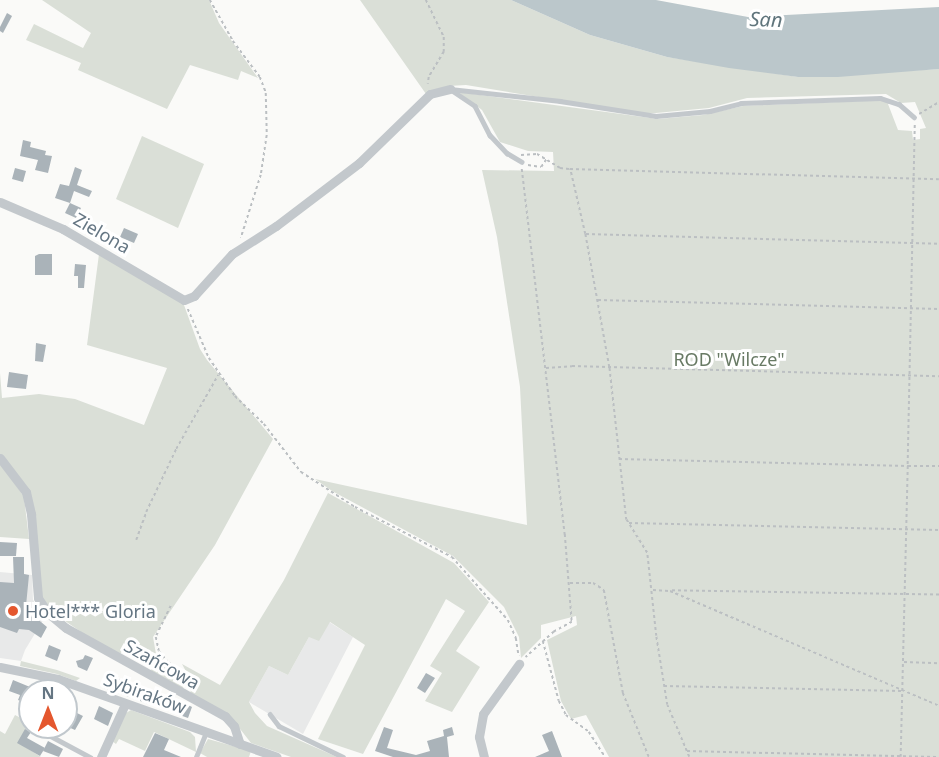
<!DOCTYPE html>
<meta charset="utf-8">
<style>
body{margin:0}
#map{position:relative;width:939px;height:757px;overflow:hidden;background:#fafaf8;font-family:"Noto Sans",sans-serif}
div>[style]{position:absolute}
.built>*{inset:0;background:#e8e9e9}
.green>*{inset:0;background:#dadfd7}
.water>*{inset:0;background:#bbc7cb}
.building>*{inset:0;background:#aab3b9}
.path>*{height:1.5px;margin-top:-0.75px;transform-origin:0;background:repeating-linear-gradient(90deg,#bbbfc2 0 3px,transparent 0 6px)}
.lane>*{height:4.5px;margin:-2.25px;padding:0 2.25px;transform-origin:2.25px;border-radius:2.25px;background:#c3c8cc}
.street>*{height:9px;margin:-4.5px;padding:0 4.5px;transform-origin:4.5px;border-radius:4.5px;background:#c3c8cc}
.dots>*{width:16px;height:16px;translate:-50% -50%;box-sizing:border-box;border:3px solid #fff;border-radius:50%}
span{translate:-50% -50%;white-space:nowrap;text-align:center;line-height:1.15;-webkit-text-stroke:6px #fff;paint-order:stroke}
.street-label{font-size:18px;color:#657683}
.park-label{font-size:18px;color:#687a64}
.poi-label{font-size:18px;color:#657683}
.left{translate:0 -50%;text-align:left}
.water-label{font-size:20px;color:#60757c;font-style:italic}
.north{position:absolute;left:18px;top:679px;width:60px;height:60px;box-sizing:border-box;background:#fff;border:2px solid #c1c8cd;border-radius:50%;rotate:0deg;font-size:16px;font-weight:700;line-height:24px;text-align:center;color:#657683}
.north::after{content:'';display:block;margin:auto;width:21px;height:27px;background:#e4572e;clip-path:polygon(50% 0,100% 100%,50% 72%,0 100%)}
</style>
<div id="map">
<div class="built">
<div style="clip-path:polygon(0 572px,32px 575px,33px 600px,45px 617px,25px 650px,21px 661px,0 658px)"></div>
<div style="clip-path:polygon(329px 622px,353px 637px,303px 734px,249px 702px,269px 666px,288px 675px,309px 637px)"></div>
</div>
<div class="green">
<div style="clip-path:polygon(42px 0,209px 0,219px 23px,258px 78px,241px 71px,238px 80px,190px 65px,167px 109px,78px 70px,81px 63px,26px 40px,34px 24px,83px 48px,91px 33px)"></div>
<div style="clip-path:polygon(360px 0,511px 0,590px 35px,667px 57px,798px 77px,939px 69px,939px 757px,609px 757px,586px 715px,571px 719px,561px 701px,547px 640px,577px 625px,576px 616px,541px 625px,541px 638px,521px 658px,519px 637px,504px 607px,453px 556px,332px 491px,315px 479px,527px 525px,520px 387px,497px 237px,482px 170px,554px 171px,553px 152px,528px 151px,500px 142px,482px 110px,458px 92px,658px 119px,703px 115px,743px 106px,885px 100px,893px 103px,888px 104px,898px 130px,912px 131px,913px 140px,920px 139px,920px 129px,926px 128px,915px 102px,901px 103px,886px 94px,747px 98px,709px 108px,656px 113px,636px 113px,466px 85px,448px 86px,426px 94px)"></div>
<div style="clip-path:polygon(142px 136px,204px 164px,178px 228px,116px 199px)"></div>
<div style="clip-path:polygon(99px 254px,177px 297px,184px 305px,200px 349px,207px 360px,273px 439px,215px 545px,153px 637px,156px 654px,184px 678px,183px 692px,150px 674px,154px 662px,127px 644px,118px 657px,49px 610px,40px 597px,32px 505px,0 455px,0 373px,2px 398px,39px 394px,75px 399px,144px 425px,167px 368px,87px 345px)"></div>
<div style="clip-path:polygon(0 461px,24px 497px,29px 539px,0 537px)"></div>
<div style="clip-path:polygon(328px 493px,454px 563px,489px 602px,456px 651px,480px 667px,452px 712px,425px 701px,442px 673px,430px 666px,465px 611px,446px 599px,363px 754px,318px 739px,365px 645px,330px 622px,319px 641px,309px 637px,288px 675px,269px 666px,249px 702px,255px 713px,267px 726px,337px 757px,291px 757px,251px 743px,237px 725px,191px 695px,189px 677px,182px 664px,220px 685px,284px 580px)"></div>
<div style="clip-path:polygon(21px 661px,57px 670px,80px 678px,76px 681px,57px 674px,20px 666px)"></div>
<div style="clip-path:polygon(131px 710px,190px 732px,195px 737px,196px 752px,154px 732px,145px 751px,119px 739px,116px 744px,112px 741px,126px 713px)"></div>
<div style="clip-path:polygon(15px 715px,29px 722px,19px 743px,41px 757px,0 757px,0 731px,5px 734px)"></div>
<div style="clip-path:polygon(208px 739px,251px 751px,249px 757px,207px 757px,200px 753px)"></div>
</div>
<div class="water">
<div style="clip-path:polygon(511px 0,656px 0,748px 17px,939px 7px,939px 69px,838px 77px,798px 77px,729px 68px,667px 57px,590px 35px)"></div>
</div>
<div class="building">
<div style="clip-path:polygon(7px 13px,12px 16px,3px 33px,0 31px,0 27px)"></div>
<div style="clip-path:polygon(23px 140px,31px 142px,30px 147px,46px 151px,45px 155px,52px 156px,48px 173px,35px 170px,38px 160px,20px 156px)"></div>
<div style="clip-path:polygon(75px 167px,82px 170px,77px 185px,92px 191px,89px 197px,74px 191px,70px 203px,55px 198px,60px 184px,69px 186px)"></div>
<div style="clip-path:polygon(15px 168px,26px 171px,23px 182px,12px 179px)"></div>
<div style="clip-path:polygon(70px 203px,81px 208px,76px 218px,65px 213px)"></div>
<div style="clip-path:polygon(124px 228px,138px 234px,134px 243px,120px 237px)"></div>
<div style="clip-path:polygon(39px 254px,52px 254px,52px 275px,35px 275px,35px 256px)"></div>
<div style="clip-path:polygon(75px 264px,86px 265px,84px 288px,78px 288px,78px 276px,74px 276px)"></div>
<div style="clip-path:polygon(36px 343px,46px 345px,43px 362px,35px 361px)"></div>
<div style="clip-path:polygon(9px 372px,28px 375px,26px 389px,7px 387px)"></div>
<div style="clip-path:polygon(0 542px,17px 543px,16px 556px,0 556px)"></div>
<div style="clip-path:polygon(13px 557px,24px 557px,24px 574px,29px 575px,25px 616px,35px 617px,47px 627px,41px 638px,29px 630px,19px 629px,17px 633px,0 627px,0 582px,14px 583px)"></div>
<div style="clip-path:polygon(49px 645px,61px 650px,57px 661px,45px 656px)"></div>
<div style="clip-path:polygon(85px 655px,93px 658px,87px 671px,78px 667px,76px 661px,83px 659px)"></div>
<div style="clip-path:polygon(426px 673px,435px 678px,425px 693px,417px 688px)"></div>
<div style="clip-path:polygon(108px 675px,140px 686px,139px 690px,161px 695px,157px 707px,104px 688px)"></div>
<div style="clip-path:polygon(13px 680px,30px 687px,30px 705px,18px 700px,20px 695px,9px 691px)"></div>
<div style="clip-path:polygon(179px 700px,192px 707px,188px 718px,174px 713px)"></div>
<div style="clip-path:polygon(99px 706px,113px 713px,108px 726px,94px 719px)"></div>
<div style="clip-path:polygon(77px 713px,83px 716px,75px 730px,66px 726px,66px 718px,73px 722px)"></div>
<div style="clip-path:polygon(384px 727px,393px 730px,387px 748px,416px 755px,430px 751px,427px 741px,444px 736px,443px 730px,452px 727px,454px 735px,447px 737px,449px 757px,393px 757px,375px 751px)"></div>
<div style="clip-path:polygon(25px 729px,31px 732px,27px 738px,45px 748px,40px 756px,17px 743px)"></div>
<div style="clip-path:polygon(552px 731px,562px 757px,535px 757px,549px 751px,542px 735px)"></div>
<div style="clip-path:polygon(155px 733px,169px 739px,164px 750px,181px 757px,143px 757px)"></div>
<div style="clip-path:polygon(48px 741px,63px 749px,59px 757px,43px 751px)"></div>
</div>
<div class="path">
<div style="left:210px;top:0;width:47px;rotate:60.7deg"></div>
<div style="left:233px;top:41px;width:45px;rotate:53.1deg"></div>
<div style="left:260px;top:77px;width:17px;rotate:69deg"></div>
<div style="left:266px;top:93px;width:42px;rotate:88.6deg"></div>
<div style="left:267px;top:135px;width:40px;rotate:98.5deg"></div>
<div style="left:261px;top:175px;width:66px;rotate:107.6deg"></div>
<div style="left:426px;top:0;width:41px;rotate:64.1deg"></div>
<div style="left:444px;top:37px;width:15px;rotate:90deg"></div>
<div style="left:444px;top:52px;width:29px;rotate:121deg"></div>
<div style="left:429px;top:77px;width:7px;rotate:98deg"></div>
<div style="left:919px;top:114px;width:23px;rotate:-31deg"></div>
<div style="left:915px;top:125px;width:341px;rotate:91.2deg"></div>
<div style="left:908px;top:466px;width:31px"></div>
<div style="left:521px;top:155px;width:16px;rotate:-4deg"></div>
<div style="left:537px;top:154px;width:27px;rotate:31deg"></div>
<div style="left:560px;top:168px;width:9px;rotate:6deg"></div>
<div style="left:528px;top:165px;width:13px;rotate:9deg"></div>
<div style="left:541px;top:167px;width:11px;rotate:-56deg"></div>
<div style="left:522px;top:169px;width:368px;rotate:83.3deg"></div>
<div style="left:565px;top:534px;width:88px;rotate:85.5deg"></div>
<div style="left:572px;top:622px;width:21px;rotate:151deg"></div>
<div style="left:554px;top:632px;width:38px;rotate:138deg"></div>
<div style="left:586px;top:234px;width:353px;rotate:1.6deg"></div>
<div style="left:598px;top:300px;width:341px;rotate:1.5deg"></div>
<div style="left:188px;top:309px;width:53px;rotate:66.8deg"></div>
<div style="left:209px;top:358px;width:46px;rotate:55.6deg"></div>
<div style="left:235px;top:396px;width:40px;rotate:44deg"></div>
<div style="left:264px;top:424px;width:61px;rotate:52.4deg"></div>
<div style="left:301px;top:472px;width:64px;rotate:32.9deg"></div>
<div style="left:355px;top:507px;width:109px;rotate:27.3deg"></div>
<div style="left:452px;top:557px;width:84px;rotate:48.4deg"></div>
<div style="left:508px;top:620px;width:20px;rotate:66deg"></div>
<div style="left:516px;top:638px;width:18px;rotate:81deg"></div>
<div style="left:546px;top:368px;width:26px;rotate:-4deg"></div>
<div style="left:572px;top:366px;width:367px;rotate:1.6deg"></div>
<div style="left:619px;top:459px;width:289px;rotate:1.4deg"></div>
<div style="left:908px;top:466px;width:291px;rotate:91.4deg"></div>
<div style="left:629px;top:523px;width:310px;rotate:1.3deg"></div>
<div style="left:136px;top:540px;width:30px;rotate:-70deg"></div>
<div style="left:146px;top:512px;width:70px;rotate:-64.5deg"></div>
<div style="left:176px;top:449px;width:85px;rotate:-60.4deg"></div>
<div style="left:570px;top:583px;width:23px"></div>
<div style="left:593px;top:583px;width:13px;rotate:32deg"></div>
<div style="left:604px;top:590px;width:105px;rotate:79.5deg"></div>
<div style="left:623px;top:693px;width:69px;rotate:67.9deg"></div>
<div style="left:653px;top:590px;width:16px;rotate:4deg"></div>
<div style="left:939px;top:595px;width:269px;rotate:-179.1deg"></div>
<div style="left:670px;top:591px;width:293px;rotate:23.1deg"></div>
<div style="left:171px;top:606px;width:34px;rotate:116deg"></div>
<div style="left:156px;top:637px;width:14px;rotate:78deg"></div>
<div style="left:159px;top:651px;width:14px;rotate:51deg"></div>
<div style="left:168px;top:662px;width:17px;rotate:33deg"></div>
<div style="left:182px;top:671px;width:14px;rotate:69deg"></div>
<div style="left:543px;top:641px;width:62px;rotate:75.1deg"></div>
<div style="left:559px;top:701px;width:16px;rotate:63deg"></div>
<div style="left:566px;top:715px;width:29px;rotate:36deg"></div>
<div style="left:589px;top:732px;width:30px;rotate:57deg"></div>
<div style="left:904px;top:662px;width:35px;rotate:2deg"></div>
<div style="left:664px;top:686px;width:237px;rotate:1.2deg"></div>
<div style="left:687px;top:751px;width:250px;rotate:1.4deg"></div>
<div style="left:689px;top:757px;width:56px;rotate:-112.9deg"></div>
<div style="left:667px;top:705px;width:70px;rotate:-99.1deg"></div>
<div style="left:656px;top:636px;width:83px;rotate:-96.2deg"></div>
<div style="left:647px;top:553px;width:39px;rotate:-122deg"></div>
<div style="left:626px;top:520px;width:154px;rotate:-96.3deg"></div>
<div style="left:609px;top:367px;width:135px;rotate:-100.2deg"></div>
<div style="left:585px;top:234px;width:67px;rotate:-103deg"></div>
<div style="left:570px;top:169px;width:369px;rotate:1.6deg"></div>
</div>
<div class="lane">
<div style="left:450px;top:89px;width:111px;rotate:6.2deg"></div>
<div style="left:560px;top:101px;width:97px;rotate:8.9deg"></div>
<div style="left:656px;top:116px;width:54px;rotate:-5.3deg"></div>
<div style="left:710px;top:111px;width:32px;rotate:-14deg"></div>
<div style="left:741px;top:103px;width:139px;rotate:-2.1deg"></div>
<div style="left:880px;top:98px;width:20px;rotate:18deg"></div>
<div style="left:899px;top:104px;width:20px;rotate:41deg"></div>
<div style="left:450px;top:89px;width:30px;rotate:34deg"></div>
<div style="left:475px;top:106px;width:33px;rotate:63deg"></div>
<div style="left:490px;top:135px;width:25px;rotate:47deg"></div>
<div style="left:507px;top:153px;width:17px;rotate:31deg"></div>
<div style="left:270px;top:714px;width:15px;rotate:53deg"></div>
<div style="left:279px;top:726px;width:71px;rotate:25.8deg"></div>
<div style="left:29px;top:724px;width:1px;rotate:45deg"></div>
<div style="left:34px;top:727px;width:64px;rotate:28.2deg"></div>
<div style="left:196px;top:757px;width:27px;rotate:-68deg"></div>
</div>
<div class="street">
<div style="left:0;top:202px;width:69px;rotate:23.2deg"></div>
<div style="left:63px;top:229px;width:140px;rotate:30.4deg"></div>
<div style="left:184px;top:300px;width:11px;rotate:-22deg"></div>
<div style="left:194px;top:296px;width:57px;rotate:-47.9deg"></div>
<div style="left:232px;top:254px;width:52px;rotate:-32.5deg"></div>
<div style="left:276px;top:226px;width:104px;rotate:-37.2deg"></div>
<div style="left:359px;top:163px;width:99px;rotate:-44.2deg"></div>
<div style="left:430px;top:94px;width:21px;rotate:-14deg"></div>
<div style="left:0;top:458px;width:43px;rotate:52.6deg"></div>
<div style="left:26px;top:492px;width:23px;rotate:77deg"></div>
<div style="left:31px;top:514px;width:84px;rotate:85.2deg"></div>
<div style="left:38px;top:598px;width:18px;rotate:56deg"></div>
<div style="left:48px;top:613px;width:23px;rotate:40deg"></div>
<div style="left:66px;top:628px;width:182px;rotate:29deg"></div>
<div style="left:225px;top:716px;width:13px;rotate:48deg"></div>
<div style="left:234px;top:726px;width:19px;rotate:72deg"></div>
<div style="left:0;top:667px;width:59px;rotate:11.7deg"></div>
<div style="left:58px;top:679px;width:232px;rotate:19.6deg"></div>
<div style="left:101px;top:757px;width:58px;rotate:-65.6deg"></div>
<div style="left:484px;top:757px;width:21px;rotate:-104deg"></div>
<div style="left:479px;top:737px;width:23px;rotate:-80deg"></div>
<div style="left:483px;top:714px;width:62px;rotate:-54.2deg"></div>
</div>
<div class="dots">
<div style="left:13px;top:611px;background:#e4572e"></div>
</div>
<div class="street-label">
<span style="left:102px;top:233px;rotate:30deg">Zielona</span>
<span style="left:162px;top:664px;rotate:29deg">Szańcowa</span>
<span style="left:145px;top:693px;rotate:20deg">Sybiraków</span>
</div>
<div class="park-label">
<span style="left:729px;top:359px">ROD "Wilcze"</span>
</div>
<div class="poi-label">
<span class="left" style="left:25px;top:611px">Hotel*** Gloria</span>
</div>
<div class="water-label">
<span style="left:766px;top:19px;rotate:2deg">San</span>
</div>
<div class="north">N</div>
</div>
